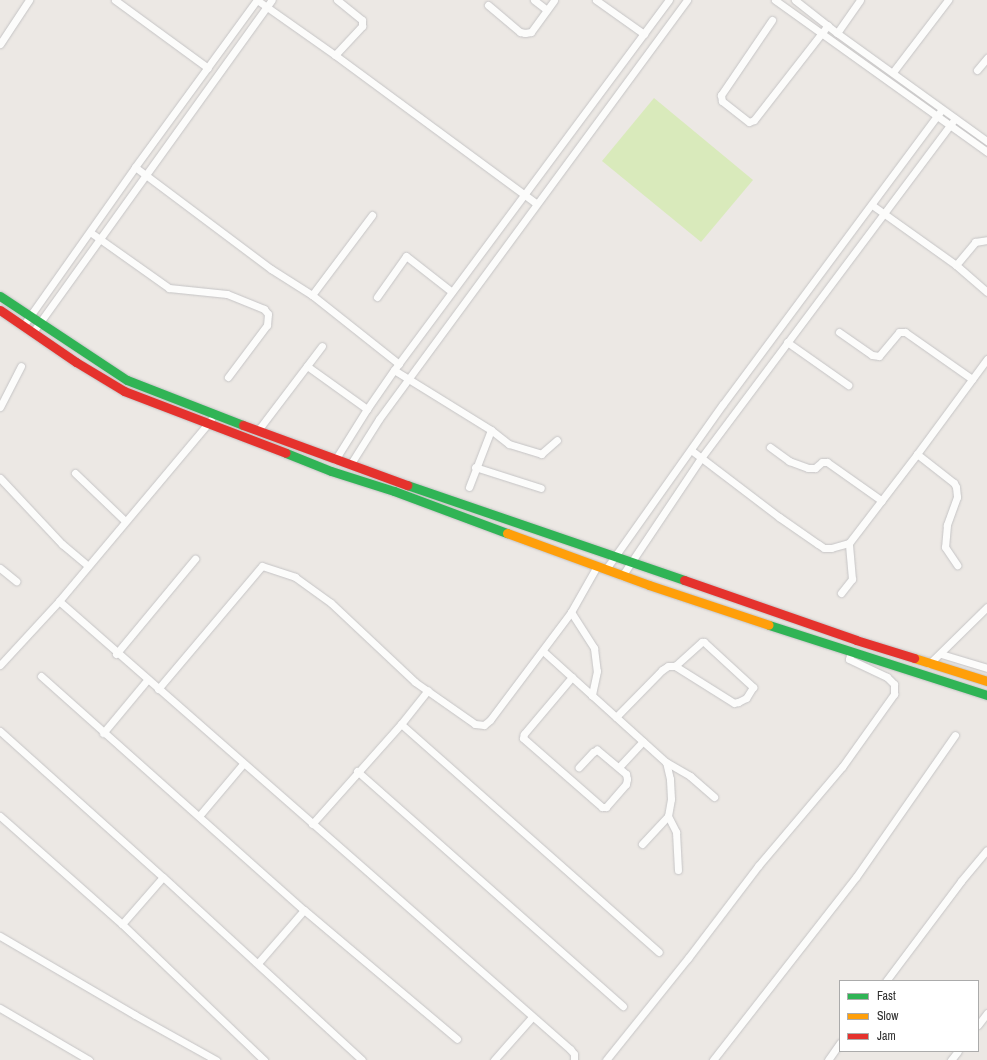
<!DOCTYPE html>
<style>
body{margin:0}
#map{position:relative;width:987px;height:1060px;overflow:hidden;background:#ece8e4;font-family:"Archivo Narrow",sans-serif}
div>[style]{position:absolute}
.pitch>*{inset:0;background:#d9eabb}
.roads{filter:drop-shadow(0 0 1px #c5c4c5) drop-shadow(0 0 1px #c5c4c5)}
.street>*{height:7px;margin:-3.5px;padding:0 3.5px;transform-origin:3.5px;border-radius:3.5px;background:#fcfcfb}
.fast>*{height:9px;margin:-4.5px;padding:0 4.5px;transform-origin:4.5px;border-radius:4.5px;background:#30b455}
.slow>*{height:9px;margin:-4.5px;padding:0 4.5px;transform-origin:4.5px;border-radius:4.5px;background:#ff9f0a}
.jam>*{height:9px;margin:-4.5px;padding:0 4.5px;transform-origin:4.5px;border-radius:4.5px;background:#e5322d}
span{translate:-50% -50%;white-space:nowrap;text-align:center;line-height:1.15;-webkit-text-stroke:4px #fff;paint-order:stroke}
.legend{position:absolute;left:839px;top:980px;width:140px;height:72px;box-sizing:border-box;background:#fff;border:1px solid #ababab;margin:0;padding:5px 7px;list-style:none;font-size:12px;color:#2e2e2e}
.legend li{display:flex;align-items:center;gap:8px;height:20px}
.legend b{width:20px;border:1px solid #ababab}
</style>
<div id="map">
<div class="pitch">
<div style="clip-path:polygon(654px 98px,753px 180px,701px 242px,602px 161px)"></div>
</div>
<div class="roads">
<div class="street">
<div style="left:115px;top:0;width:115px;rotate:36.2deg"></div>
<div style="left:257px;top:0;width:95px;rotate:35.2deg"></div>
<div style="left:335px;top:55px;width:250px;rotate:36.4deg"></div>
<div style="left:534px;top:0;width:16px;rotate:38deg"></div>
<div style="left:596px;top:0;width:59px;rotate:35.3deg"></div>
<div style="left:775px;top:0;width:261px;rotate:35.6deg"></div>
<div style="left:795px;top:0;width:53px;rotate:38.2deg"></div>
<div style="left:837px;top:33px;width:185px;rotate:35.8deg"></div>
<div style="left:488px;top:5px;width:42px;rotate:40.2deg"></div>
<div style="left:520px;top:32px;width:5px;rotate:11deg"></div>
<div style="left:525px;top:33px;width:6px;rotate:-9deg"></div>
<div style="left:531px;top:32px;width:39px;rotate:-54deg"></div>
<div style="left:772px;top:20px;width:91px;rotate:124.2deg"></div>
<div style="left:721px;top:95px;width:6px;rotate:81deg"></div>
<div style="left:722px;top:101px;width:34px;rotate:38deg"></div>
<div style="left:749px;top:122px;width:5px;rotate:-22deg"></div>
<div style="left:754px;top:120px;width:120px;rotate:-52.1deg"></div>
<div style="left:837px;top:33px;width:40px;rotate:-55.1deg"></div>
<div style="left:0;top:44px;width:53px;rotate:-56.6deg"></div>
<div style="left:335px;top:55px;width:40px;rotate:-47deg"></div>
<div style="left:362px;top:26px;width:6px;rotate:-90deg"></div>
<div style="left:362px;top:20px;width:32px;rotate:-141deg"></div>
<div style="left:977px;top:70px;width:16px;rotate:-50deg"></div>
<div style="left:893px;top:72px;width:91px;rotate:-52.6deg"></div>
<div style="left:135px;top:167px;width:170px;rotate:36.9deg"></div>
<div style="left:271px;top:269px;width:49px;rotate:32.4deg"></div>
<div style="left:312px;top:295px;width:111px;rotate:38.4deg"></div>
<div style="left:872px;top:205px;width:103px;rotate:35.5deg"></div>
<div style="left:956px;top:265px;width:41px;rotate:41.1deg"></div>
<div style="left:90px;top:232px;width:97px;rotate:35.3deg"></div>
<div style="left:169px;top:288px;width:58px;rotate:5.9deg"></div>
<div style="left:227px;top:294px;width:40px;rotate:22deg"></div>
<div style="left:264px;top:309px;width:6px;rotate:51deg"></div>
<div style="left:268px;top:314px;width:11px;rotate:95deg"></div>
<div style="left:267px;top:325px;width:65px;rotate:126.9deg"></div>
<div style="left:956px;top:265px;width:30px;rotate:-50deg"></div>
<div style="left:975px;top:242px;width:12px;rotate:-9deg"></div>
<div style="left:312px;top:295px;width:100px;rotate:-53.1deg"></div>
<div style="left:377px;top:297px;width:50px;rotate:-54.7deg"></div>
<div style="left:406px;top:256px;width:58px;rotate:38deg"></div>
<div style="left:23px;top:326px;width:194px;rotate:-54.8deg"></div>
<div style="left:135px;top:167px;width:207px;rotate:-53.9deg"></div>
<div style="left:33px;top:332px;width:409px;rotate:-54.3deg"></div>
<div style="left:839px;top:332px;width:40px;rotate:34.9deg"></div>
<div style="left:872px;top:355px;width:7px;rotate:8deg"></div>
<div style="left:879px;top:356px;width:31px;rotate:-50deg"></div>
<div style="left:899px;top:332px;width:6px"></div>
<div style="left:905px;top:332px;width:82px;rotate:35deg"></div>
<div style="left:787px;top:342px;width:75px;rotate:35.2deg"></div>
<div style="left:307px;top:366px;width:74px;rotate:35.6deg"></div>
<div style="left:394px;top:370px;width:114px;rotate:31.7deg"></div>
<div style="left:491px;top:430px;width:23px;rotate:38deg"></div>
<div style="left:509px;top:444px;width:34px;rotate:17deg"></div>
<div style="left:541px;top:454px;width:21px;rotate:-41deg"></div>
<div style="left:0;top:407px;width:46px;rotate:-62.9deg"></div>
<div style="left:259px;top:429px;width:104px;rotate:-52.8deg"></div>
<div style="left:770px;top:447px;width:24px;rotate:36deg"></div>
<div style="left:789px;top:461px;width:20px;rotate:20deg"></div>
<div style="left:808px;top:468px;width:7px"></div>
<div style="left:815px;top:468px;width:9px;rotate:-41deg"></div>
<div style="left:822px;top:462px;width:5px"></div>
<div style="left:827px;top:462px;width:67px;rotate:35.3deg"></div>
<div style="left:691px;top:450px;width:111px;rotate:37.3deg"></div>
<div style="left:779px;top:517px;width:47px;rotate:34.7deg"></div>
<div style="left:818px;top:544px;width:7px;rotate:34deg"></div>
<div style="left:824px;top:548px;width:7px"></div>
<div style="left:831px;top:548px;width:19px;rotate:-16deg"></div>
<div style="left:849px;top:543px;width:112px;rotate:-52.6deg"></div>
<div style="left:917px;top:454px;width:118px;rotate:-53.6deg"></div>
<div style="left:917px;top:454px;width:47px;rotate:38.1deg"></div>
<div style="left:954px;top:483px;width:4px;rotate:63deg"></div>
<div style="left:956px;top:487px;width:10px;rotate:84deg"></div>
<div style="left:957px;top:497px;width:30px;rotate:110deg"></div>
<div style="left:947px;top:525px;width:22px;rotate:95deg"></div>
<div style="left:945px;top:547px;width:22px;rotate:56deg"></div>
<div style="left:335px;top:460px;width:60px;rotate:-57.9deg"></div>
<div style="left:367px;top:409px;width:47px;rotate:-55.3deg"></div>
<div style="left:394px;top:370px;width:461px;rotate:-53.4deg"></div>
<div style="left:350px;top:465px;width:54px;rotate:-57.8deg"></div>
<div style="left:379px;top:419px;width:520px;rotate:-53.68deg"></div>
<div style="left:475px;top:467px;width:69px;rotate:17.7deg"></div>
<div style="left:75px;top:473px;width:69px;rotate:43.8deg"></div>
<div style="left:0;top:478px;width:91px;rotate:46.8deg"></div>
<div style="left:62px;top:544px;width:34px;rotate:40deg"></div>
<div style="left:469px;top:487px;width:61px;rotate:-68.9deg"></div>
<div style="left:0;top:568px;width:21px;rotate:39deg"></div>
<div style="left:606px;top:569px;width:202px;rotate:-54.7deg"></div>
<div style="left:723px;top:404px;width:367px;rotate:-53.4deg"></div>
<div style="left:622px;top:576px;width:142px;rotate:-56.2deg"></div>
<div style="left:701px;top:458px;width:424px;rotate:-53.2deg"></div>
<div style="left:841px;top:593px;width:18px;rotate:-52deg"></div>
<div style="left:852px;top:579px;width:36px;rotate:-95deg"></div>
<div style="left:59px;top:601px;width:680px;rotate:41.24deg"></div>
<div style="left:570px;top:1049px;width:6px;rotate:51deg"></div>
<div style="left:574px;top:1054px;width:6px;rotate:90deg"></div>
<div style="left:571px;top:612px;width:43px;rotate:57.4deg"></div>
<div style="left:594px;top:648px;width:23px;rotate:83deg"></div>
<div style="left:597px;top:671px;width:25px;rotate:102deg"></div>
<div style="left:543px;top:651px;width:166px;rotate:42.1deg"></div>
<div style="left:666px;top:762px;width:28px;rotate:30deg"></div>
<div style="left:690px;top:776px;width:32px;rotate:41deg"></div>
<div style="left:116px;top:654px;width:124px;rotate:-50.3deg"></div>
<div style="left:941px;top:654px;width:48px;rotate:16.9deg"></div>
<div style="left:929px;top:664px;width:81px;rotate:-44.5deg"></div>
<div style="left:0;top:665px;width:87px;rotate:-47.3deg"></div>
<div style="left:59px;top:601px;width:236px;rotate:-50deg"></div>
<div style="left:41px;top:676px;width:352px;rotate:41.7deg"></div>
<div style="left:304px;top:910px;width:200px;rotate:40.1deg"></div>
<div style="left:572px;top:677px;width:75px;rotate:130.1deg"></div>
<div style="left:524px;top:734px;width:4px;rotate:104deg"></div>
<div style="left:523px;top:738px;width:105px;rotate:41.1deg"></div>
<div style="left:602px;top:807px;width:4px"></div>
<div style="left:606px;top:807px;width:30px;rotate:-49deg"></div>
<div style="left:626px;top:784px;width:5px;rotate:-79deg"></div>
<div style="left:627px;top:779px;width:5px;rotate:-101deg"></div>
<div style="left:626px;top:774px;width:38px;rotate:-140deg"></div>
<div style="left:597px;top:750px;width:4px;rotate:153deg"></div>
<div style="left:593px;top:752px;width:21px;rotate:133deg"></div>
<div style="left:158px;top:689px;width:161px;rotate:-49.8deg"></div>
<div style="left:262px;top:566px;width:35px;rotate:18deg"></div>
<div style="left:295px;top:577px;width:44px;rotate:35.8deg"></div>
<div style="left:331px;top:603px;width:115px;rotate:43.2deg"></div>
<div style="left:415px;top:682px;width:73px;rotate:35deg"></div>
<div style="left:475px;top:724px;width:9px;rotate:6deg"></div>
<div style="left:484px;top:725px;width:8px;rotate:-40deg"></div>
<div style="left:490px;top:720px;width:135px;rotate:-53.1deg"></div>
<div style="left:571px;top:612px;width:53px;rotate:-60.5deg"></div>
<div style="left:616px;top:717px;width:66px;rotate:-45.6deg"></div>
<div style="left:662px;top:670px;width:7px;rotate:-34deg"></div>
<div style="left:668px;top:666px;width:7px"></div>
<div style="left:675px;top:666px;width:36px;rotate:-42deg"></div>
<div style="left:702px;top:642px;width:2px"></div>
<div style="left:704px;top:642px;width:67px;rotate:42.6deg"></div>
<div style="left:753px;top:687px;width:13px;rotate:122deg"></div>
<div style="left:746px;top:698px;width:9px;rotate:153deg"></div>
<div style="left:738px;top:702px;width:4px;rotate:166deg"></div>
<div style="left:734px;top:703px;width:70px;rotate:-147.9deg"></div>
<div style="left:401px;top:724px;width:344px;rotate:41.5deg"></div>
<div style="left:0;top:731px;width:219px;rotate:41.9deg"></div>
<div style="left:163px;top:877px;width:270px;rotate:42.6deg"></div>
<div style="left:103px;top:733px;width:70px;rotate:-50.2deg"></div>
<div style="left:619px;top:767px;width:35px;rotate:-47deg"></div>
<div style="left:357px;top:771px;width:355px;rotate:41.5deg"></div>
<div style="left:0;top:816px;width:163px;rotate:41.5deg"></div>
<div style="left:122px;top:924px;width:197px;rotate:43.8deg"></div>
<div style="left:199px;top:816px;width:68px;rotate:-49.8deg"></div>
<div style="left:668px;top:816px;width:18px;rotate:63deg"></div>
<div style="left:676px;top:832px;width:38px;rotate:87deg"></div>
<div style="left:312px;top:824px;width:134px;rotate:-48.3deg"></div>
<div style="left:401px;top:724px;width:43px;rotate:-51.5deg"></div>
<div style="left:642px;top:844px;width:38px;rotate:-47deg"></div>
<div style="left:668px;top:816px;width:17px;rotate:-80deg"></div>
<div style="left:671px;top:799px;width:20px;rotate:-93deg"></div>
<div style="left:670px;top:779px;width:17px;rotate:-103deg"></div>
<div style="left:122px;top:924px;width:62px;rotate:-48.9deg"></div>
<div style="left:0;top:936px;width:156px;rotate:30.3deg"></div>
<div style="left:135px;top:1015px;width:93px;rotate:29.1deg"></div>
<div style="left:258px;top:963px;width:70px;rotate:-49deg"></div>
<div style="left:886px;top:981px;width:125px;rotate:-53.1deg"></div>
<div style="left:961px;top:881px;width:40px;rotate:-50deg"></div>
<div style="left:0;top:1008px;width:103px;rotate:30.3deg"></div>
<div style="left:978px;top:1025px;width:15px;rotate:-53deg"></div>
<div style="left:494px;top:1060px;width:57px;rotate:-48.5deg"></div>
<div style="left:606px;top:1060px;width:131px;rotate:-51.2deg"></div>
<div style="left:688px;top:958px;width:116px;rotate:-52.7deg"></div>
<div style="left:758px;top:866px;width:130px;rotate:-49.7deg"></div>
<div style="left:842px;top:767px;width:90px;rotate:-54.5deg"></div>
<div style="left:894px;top:694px;width:10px;rotate:-90deg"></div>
<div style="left:894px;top:684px;width:10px;rotate:-135deg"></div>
<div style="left:887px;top:677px;width:42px;rotate:-154.7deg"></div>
<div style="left:849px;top:659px;width:7px;rotate:-74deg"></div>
<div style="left:713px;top:1060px;width:232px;rotate:-52deg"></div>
<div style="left:856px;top:877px;width:173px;rotate:-55.1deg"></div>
<div style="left:828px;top:1060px;width:21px;rotate:-55deg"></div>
<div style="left:951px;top:1060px;width:11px;rotate:-52deg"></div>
</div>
<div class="fast">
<div style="left:0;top:296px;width:152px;rotate:33.5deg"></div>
<div style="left:127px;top:380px;width:124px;rotate:21.2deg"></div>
<div style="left:286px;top:453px;width:48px;rotate:21.8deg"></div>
<div style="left:331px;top:471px;width:66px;rotate:17.6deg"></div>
<div style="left:394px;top:491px;width:121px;rotate:20.4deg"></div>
<div style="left:407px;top:485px;width:293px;rotate:18.9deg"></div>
<div style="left:769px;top:625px;width:229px;rotate:17.8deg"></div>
</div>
<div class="slow">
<div style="left:507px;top:533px;width:151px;rotate:20.1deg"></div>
<div style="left:649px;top:585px;width:126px;rotate:18.4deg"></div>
<div style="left:914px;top:658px;width:77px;rotate:17.5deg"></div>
</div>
<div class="jam">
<div style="left:0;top:310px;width:92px;rotate:34.4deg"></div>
<div style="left:76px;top:362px;width:56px;rotate:31.1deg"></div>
<div style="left:124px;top:391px;width:173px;rotate:20.9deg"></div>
<div style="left:243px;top:425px;width:175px;rotate:20.1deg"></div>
<div style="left:684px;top:580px;width:182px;rotate:19.2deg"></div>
<div style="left:856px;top:640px;width:61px;rotate:17.2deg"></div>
</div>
</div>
<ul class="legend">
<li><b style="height:5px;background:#30b455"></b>Fast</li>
<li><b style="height:5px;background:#ff9f0a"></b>Slow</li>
<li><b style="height:5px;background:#e5322d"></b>Jam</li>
</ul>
</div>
